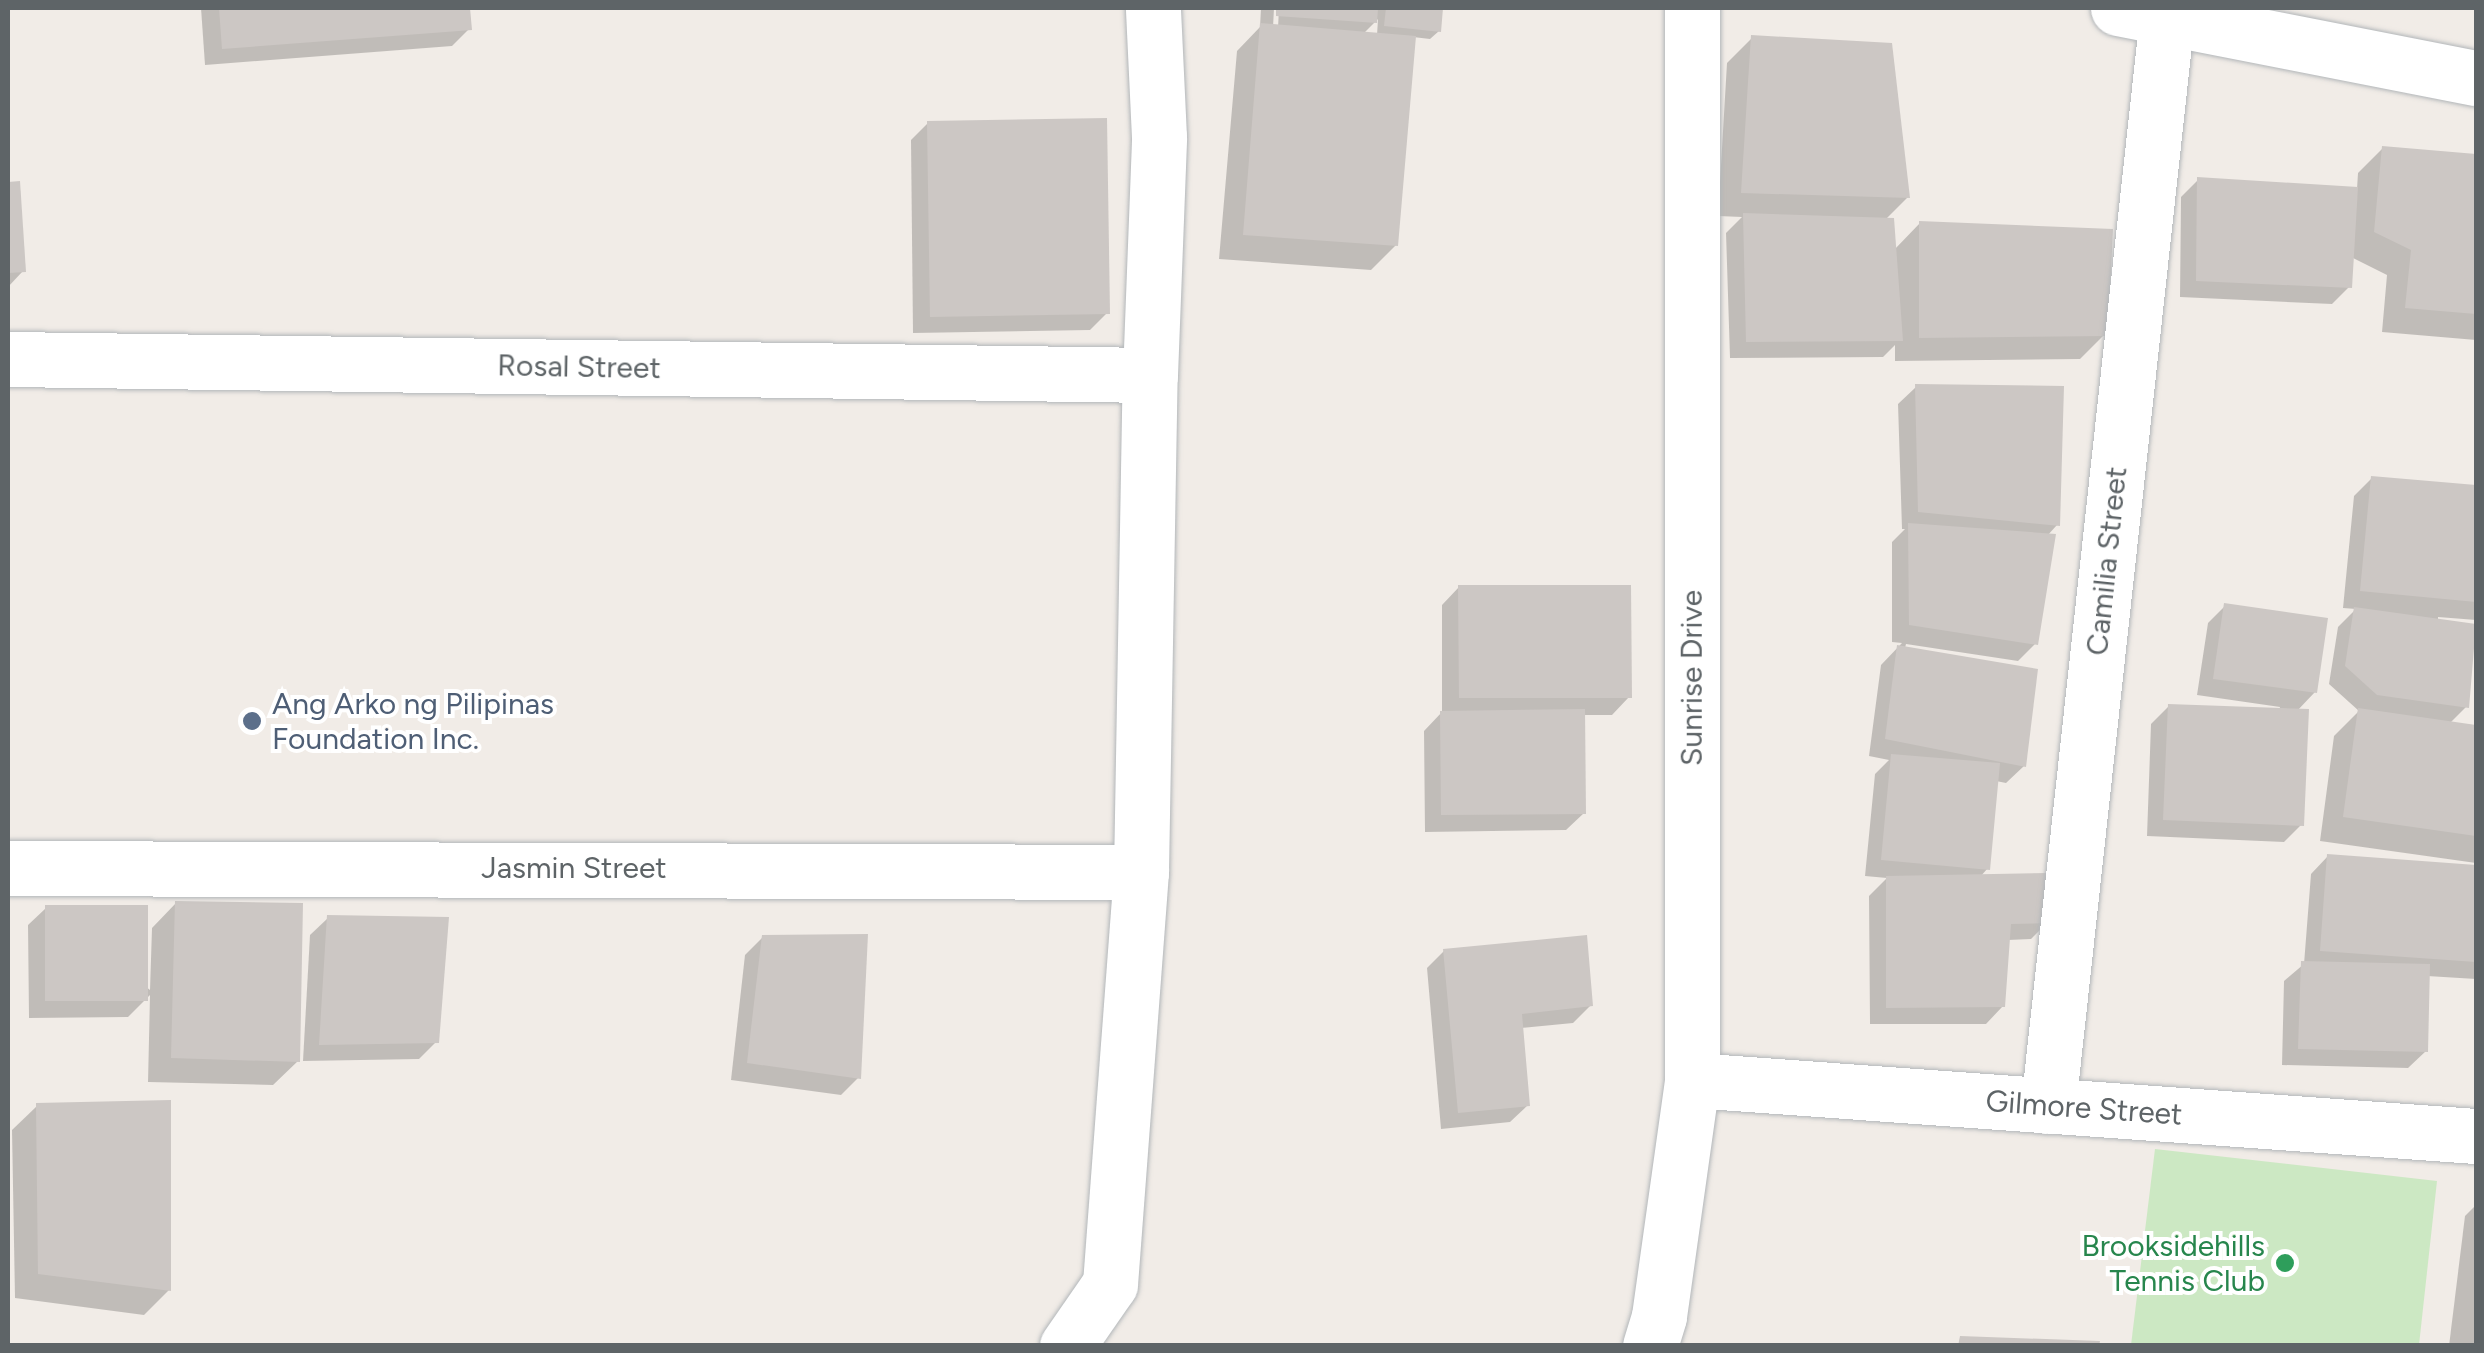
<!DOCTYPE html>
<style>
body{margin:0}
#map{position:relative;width:2484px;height:1353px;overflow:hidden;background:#f1ece7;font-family:Figtree,sans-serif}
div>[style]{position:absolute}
.green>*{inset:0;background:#cce8c3}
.shadow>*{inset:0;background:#0003}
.building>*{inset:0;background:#ccc7c4}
.roads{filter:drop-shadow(0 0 2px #b2b6b9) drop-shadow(0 0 2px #b2b6b9)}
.minor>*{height:55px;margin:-27.5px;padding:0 27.5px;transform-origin:27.5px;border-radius:27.5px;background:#fff}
.dots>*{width:28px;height:28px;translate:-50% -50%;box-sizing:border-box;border:5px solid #fff;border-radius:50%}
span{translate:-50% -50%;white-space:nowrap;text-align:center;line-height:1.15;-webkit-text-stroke:8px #fff;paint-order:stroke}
.street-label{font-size:30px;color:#5e6467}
.service-label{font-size:30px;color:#4e5e75}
.left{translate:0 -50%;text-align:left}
.leisure-label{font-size:30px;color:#27864d}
.right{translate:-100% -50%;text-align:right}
.frame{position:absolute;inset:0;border:10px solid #5e6467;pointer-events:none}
</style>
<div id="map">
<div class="green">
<div style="clip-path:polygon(2155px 1149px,2437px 1181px,2419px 1345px,2131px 1345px)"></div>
</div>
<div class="shadow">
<div style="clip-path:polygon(201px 8px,468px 8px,469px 29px,452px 46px,205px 65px)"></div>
<div style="clip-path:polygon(evenodd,1261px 8px,1274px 8px,1273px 28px,1278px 28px,1279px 8px,1441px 8px,1439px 31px,1430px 39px,1413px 37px,1396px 245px,1371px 270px,1219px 259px,1237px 51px,1260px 27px,1261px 8px,1378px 19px,1377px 35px,1363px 34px,1378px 19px)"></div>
<div style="clip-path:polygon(1752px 38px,1908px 197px,1885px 220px,1894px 250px,1920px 223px,2105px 334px,2080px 359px,1895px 361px,1895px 345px,1883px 357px,1730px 358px,1726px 233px,1742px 217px,1718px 216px,1727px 63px)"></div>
<div style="clip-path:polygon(928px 123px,1107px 313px,1090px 330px,913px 333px,911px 140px)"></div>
<div style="clip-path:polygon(2383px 148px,2476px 157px,2476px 340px,2382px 332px,2387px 275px,2351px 257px,2350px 286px,2332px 304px,2180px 297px,2181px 197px,2198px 180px,2357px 189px,2358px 173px)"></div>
<div style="clip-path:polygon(17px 183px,23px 271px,8px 287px,8px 184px)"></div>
<div style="clip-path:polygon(1916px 387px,2057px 525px,2047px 536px,2036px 643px,2018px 661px,1906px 644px,1905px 648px,2024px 766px,2006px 783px,1996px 781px,1988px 868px,1980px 877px,2048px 922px,2031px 939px,2008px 940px,2003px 1006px,1986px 1024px,1870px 1024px,1869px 896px,1887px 878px,1865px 876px,1875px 774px,1889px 760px,1869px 756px,1881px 665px,1902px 643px,1892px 642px,1892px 542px,1905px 529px,1902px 529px,1898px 404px)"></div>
<div style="clip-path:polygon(2372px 478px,2476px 488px,2476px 620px,2438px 617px,2438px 621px,2476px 627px,2466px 707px,2450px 723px,2476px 727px,2476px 863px,2320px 841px,2334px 736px,2359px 711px,2329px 684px,2338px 627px,2356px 609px,2343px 608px,2354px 496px)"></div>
<div style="clip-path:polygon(1459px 587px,1629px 697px,1612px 715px,1583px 715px,1584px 813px,1566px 830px,1425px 832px,1424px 731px,1442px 712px,1442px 605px)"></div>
<div style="clip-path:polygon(2225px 606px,2315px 692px,2296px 712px,2302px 824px,2284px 842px,2147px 836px,2151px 724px,2169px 706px,2279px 711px,2280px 707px,2197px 695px,2208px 623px)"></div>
<div style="clip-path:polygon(2328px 856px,2476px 867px,2476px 979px,2427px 976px,2426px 1051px,2408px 1068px,2282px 1065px,2284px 981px,2304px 964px,2311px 874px)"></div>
<div style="clip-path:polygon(176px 903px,298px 1061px,273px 1085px,148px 1082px,150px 995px,128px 1017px,29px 1018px,28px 925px,46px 908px,150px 990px,152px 928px)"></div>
<div style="clip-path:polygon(328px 918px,436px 1042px,419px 1059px,303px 1061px,310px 935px)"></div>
<div style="clip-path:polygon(763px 937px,858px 1078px,841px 1095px,731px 1080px,745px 955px)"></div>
<div style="clip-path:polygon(1444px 951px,1591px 1005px,1573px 1023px,1521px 1028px,1528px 1105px,1510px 1122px,1441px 1129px,1427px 968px)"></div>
<div style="clip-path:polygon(37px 1106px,169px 1290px,144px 1315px,15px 1298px,12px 1130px)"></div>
<div style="clip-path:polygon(2476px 1205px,2476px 1346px,2449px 1346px,2465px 1216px)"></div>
</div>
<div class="building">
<div style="clip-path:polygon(219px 8px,470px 8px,472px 30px,222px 49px)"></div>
<div style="clip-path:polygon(1276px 8px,1378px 8px,1377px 23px,1276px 16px)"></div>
<div style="clip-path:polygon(1386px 8px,1443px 8px,1441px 32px,1384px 26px)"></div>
<div style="clip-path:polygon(1260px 23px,1416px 36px,1398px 246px,1243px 235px)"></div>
<div style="clip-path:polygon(1751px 35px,1892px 43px,1910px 198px,1741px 193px)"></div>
<div style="clip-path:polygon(1107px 118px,1110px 314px,930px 317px,927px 121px)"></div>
<div style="clip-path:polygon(2382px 146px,2476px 154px,2476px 314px,2405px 308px,2411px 250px,2374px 232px)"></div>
<div style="clip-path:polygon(2197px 177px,2358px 187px,2352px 288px,2196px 281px)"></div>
<div style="clip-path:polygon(20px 181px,26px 272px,8px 273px,8px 182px)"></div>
<div style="clip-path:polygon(1743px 213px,1894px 218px,1903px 341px,1746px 342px)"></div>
<div style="clip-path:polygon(1919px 221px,2113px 229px,2108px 336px,1919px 338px)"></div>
<div style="clip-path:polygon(1915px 384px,2064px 386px,2060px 526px,1918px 512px)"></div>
<div style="clip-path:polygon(2371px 476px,2476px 485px,2476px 602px,2360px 591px)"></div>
<div style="clip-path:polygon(1908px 523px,2056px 534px,2038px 645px,1909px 625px)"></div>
<div style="clip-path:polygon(1458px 585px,1631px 585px,1632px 698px,1459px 698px)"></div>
<div style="clip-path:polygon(2224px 603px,2328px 618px,2317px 693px,2213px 679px)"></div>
<div style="clip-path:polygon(2354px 607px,2476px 624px,2469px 708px,2377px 695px,2345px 666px)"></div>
<div style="clip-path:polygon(1897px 645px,2038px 669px,2026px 767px,1885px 739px)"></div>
<div style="clip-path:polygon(2168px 704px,2309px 709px,2304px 826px,2163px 820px)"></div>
<div style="clip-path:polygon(2358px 708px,2476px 725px,2476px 836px,2343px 817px)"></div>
<div style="clip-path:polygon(1585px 709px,1586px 814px,1441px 815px,1440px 711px)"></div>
<div style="clip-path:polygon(1891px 754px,2000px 763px,1990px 870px,1881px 860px)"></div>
<div style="clip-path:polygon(2327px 854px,2476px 865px,2476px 962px,2320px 951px)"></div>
<div style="clip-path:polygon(2048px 873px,2051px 923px,2011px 924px,2005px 1007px,1886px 1008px,1886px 876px)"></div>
<div style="clip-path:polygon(175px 901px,303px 903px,300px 1062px,171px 1058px)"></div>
<div style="clip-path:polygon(45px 905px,148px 905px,148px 1001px,45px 1001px)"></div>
<div style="clip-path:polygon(327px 915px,449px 917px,439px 1043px,319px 1045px)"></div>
<div style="clip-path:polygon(868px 934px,861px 1079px,747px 1063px,762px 935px)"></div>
<div style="clip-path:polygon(1587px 935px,1593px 1006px,1522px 1014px,1530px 1106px,1458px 1113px,1443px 949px)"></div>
<div style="clip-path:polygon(2301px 961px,2430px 964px,2428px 1052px,2298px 1049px)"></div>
<div style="clip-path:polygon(171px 1100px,171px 1291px,38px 1274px,36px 1103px)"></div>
<div style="clip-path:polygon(1960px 1336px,2100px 1341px,2099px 1346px,1958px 1346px)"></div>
</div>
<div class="roads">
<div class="minor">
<div style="left:2118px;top:8px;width:365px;rotate:11.1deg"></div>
<div style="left:8px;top:359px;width:1142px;rotate:0.8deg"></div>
<div style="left:8px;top:868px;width:1133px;rotate:0.2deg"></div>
<div style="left:1692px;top:1080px;width:786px;rotate:4.09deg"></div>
<div style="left:2048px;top:1106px;width:1096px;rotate:-83.77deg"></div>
<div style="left:1067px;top:1346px;width:75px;rotate:-55.3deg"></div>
<div style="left:1110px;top:1284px;width:413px;rotate:-85.7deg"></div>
<div style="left:1141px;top:872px;width:497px;rotate:-89deg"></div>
<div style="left:1150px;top:375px;width:238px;rotate:-87.8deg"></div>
<div style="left:1159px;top:137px;width:129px;rotate:-92.7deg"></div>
<div style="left:1650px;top:1346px;width:31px;rotate:-73deg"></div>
<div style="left:1659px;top:1316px;width:238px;rotate:-82deg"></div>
<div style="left:1692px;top:1080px;width:1072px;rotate:-90deg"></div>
</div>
</div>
<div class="dots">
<div style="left:252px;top:721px;background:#5c6f8a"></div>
<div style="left:2285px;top:1263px;background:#2e9e5b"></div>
</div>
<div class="street-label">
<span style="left:579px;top:367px;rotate:1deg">Rosal Street</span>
<span style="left:2107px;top:561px;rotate:-84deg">Camilia Street</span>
<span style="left:1692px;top:678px;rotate:-90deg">Sunrise Drive</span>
<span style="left:574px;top:868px">Jasmin Street</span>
<span style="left:2084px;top:1108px;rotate:4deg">Gilmore Street</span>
</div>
<div class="service-label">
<span class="left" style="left:272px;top:721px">Ang Arko ng Pilipinas<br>Foundation Inc.</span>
</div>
<div class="leisure-label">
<span class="right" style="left:2265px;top:1263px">Brooksidehills<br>Tennis Club</span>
</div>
<div class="frame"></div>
</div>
